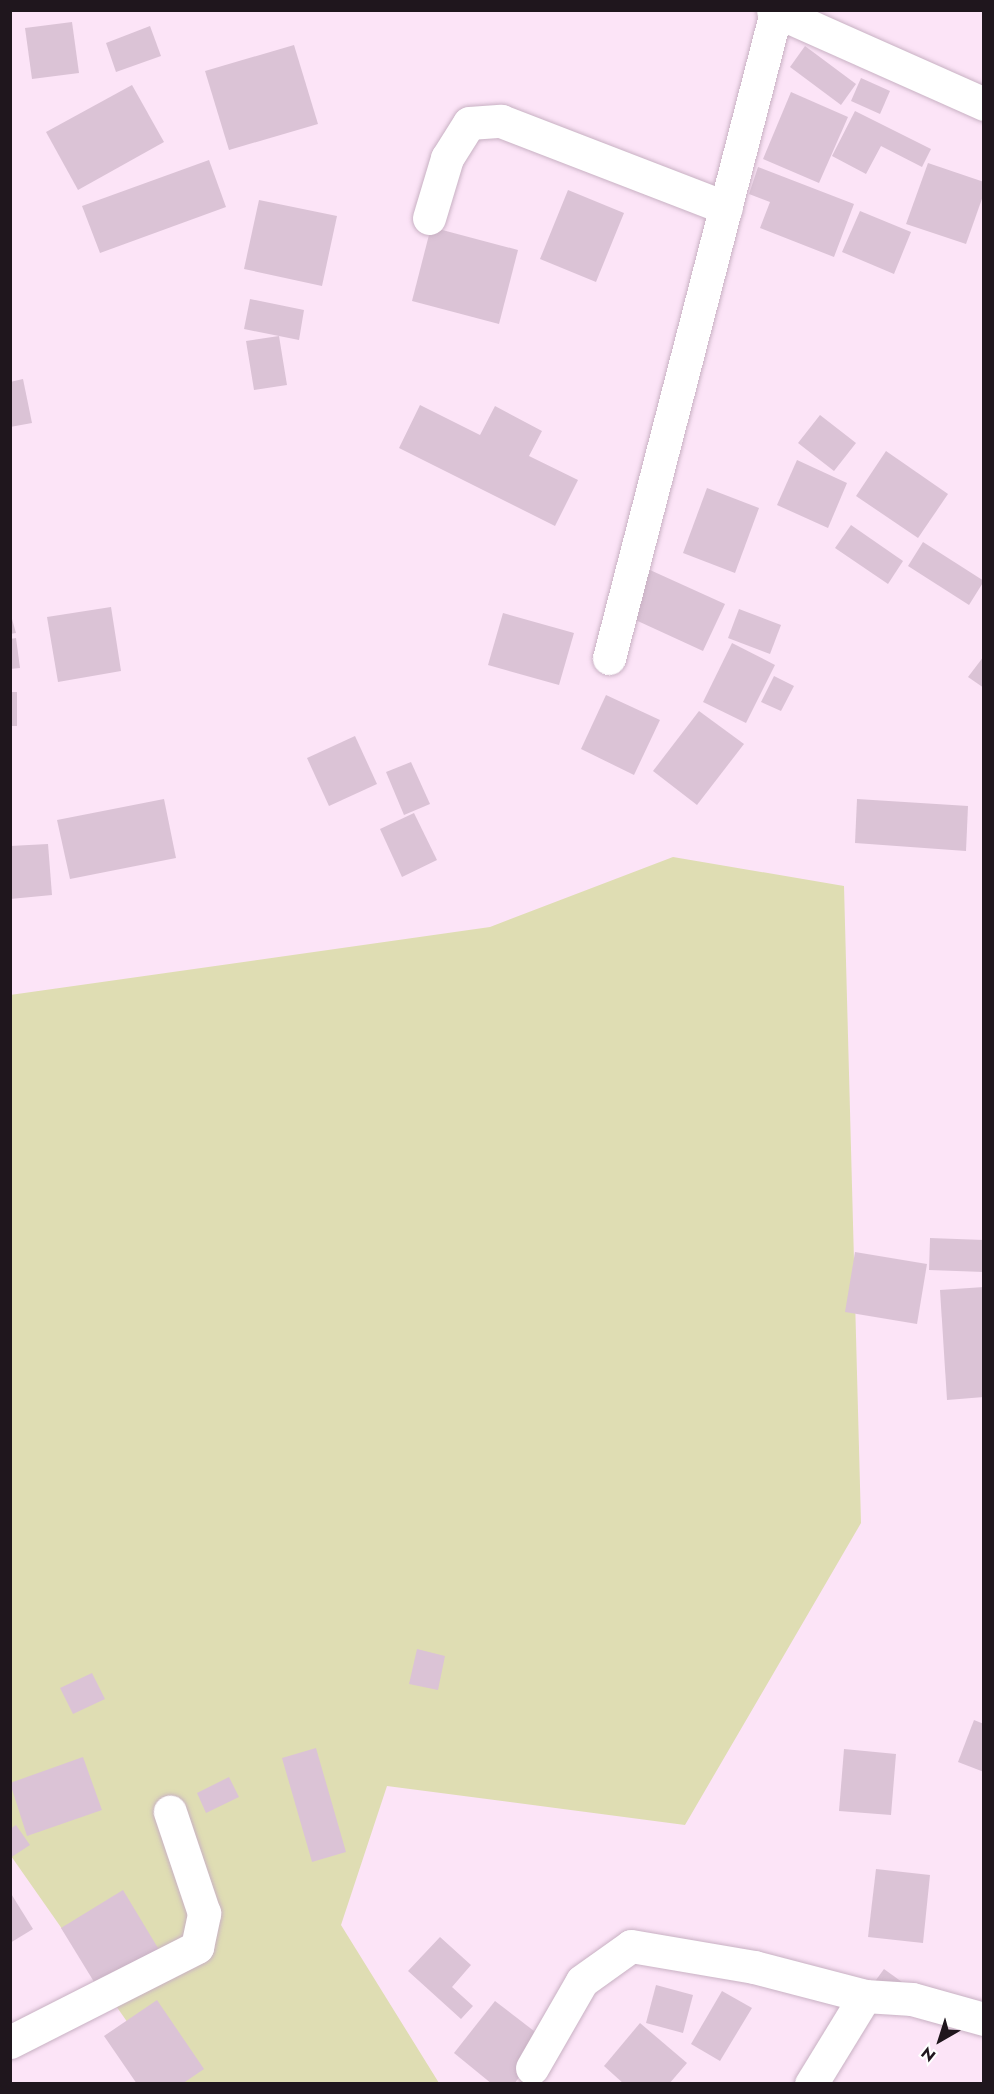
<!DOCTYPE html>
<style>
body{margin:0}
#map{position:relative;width:994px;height:2094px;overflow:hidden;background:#fce4f7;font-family:Jost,sans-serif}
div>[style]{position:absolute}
.green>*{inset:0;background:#dfddb3}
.building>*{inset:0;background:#dbc3d6}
.roads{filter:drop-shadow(0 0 2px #c8b1c3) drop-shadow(0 0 2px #c8b1c3)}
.street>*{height:33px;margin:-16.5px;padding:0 16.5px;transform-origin:16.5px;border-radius:16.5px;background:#fff}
.secondary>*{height:33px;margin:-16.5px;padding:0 16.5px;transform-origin:16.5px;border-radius:16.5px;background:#fff}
span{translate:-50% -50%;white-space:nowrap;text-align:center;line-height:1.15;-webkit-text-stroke:6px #fff;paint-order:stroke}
.frame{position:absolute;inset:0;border:12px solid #1f161d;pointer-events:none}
.north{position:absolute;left:910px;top:2010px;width:60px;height:60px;-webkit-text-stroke:4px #fff;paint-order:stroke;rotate:219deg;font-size:16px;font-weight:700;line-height:24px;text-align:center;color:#1f161d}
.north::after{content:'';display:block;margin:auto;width:21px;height:27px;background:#1f161d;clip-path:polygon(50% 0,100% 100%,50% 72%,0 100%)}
</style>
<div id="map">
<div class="green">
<div style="clip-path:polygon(673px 857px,844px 886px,861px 1523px,685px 1825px,387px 1786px,341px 1925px,439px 2083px,170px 2083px,11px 1856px,10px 995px,490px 927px)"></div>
</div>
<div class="building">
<div style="clip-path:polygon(72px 22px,79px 73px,32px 79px,25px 28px)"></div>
<div style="clip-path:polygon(150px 26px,161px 56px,116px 72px,106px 43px)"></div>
<div style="clip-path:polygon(294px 45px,318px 124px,229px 150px,205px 71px)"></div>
<div style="clip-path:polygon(805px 46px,856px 84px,841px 105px,790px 67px)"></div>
<div style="clip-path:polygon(861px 78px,890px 91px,880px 114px,851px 101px)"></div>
<div style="clip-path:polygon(132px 85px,164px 142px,78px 190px,46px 132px)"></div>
<div style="clip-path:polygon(791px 92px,848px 117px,819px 183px,763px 159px)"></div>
<div style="clip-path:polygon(855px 111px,931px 149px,922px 167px,881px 146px,866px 174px,832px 156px)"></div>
<div style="clip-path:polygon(209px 160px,226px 207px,100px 253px,82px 206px)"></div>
<div style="clip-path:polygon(928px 163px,984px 182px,984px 193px,966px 244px,906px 224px)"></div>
<div style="clip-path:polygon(758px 167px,854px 204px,834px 257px,760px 228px,770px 202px,749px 194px)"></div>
<div style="clip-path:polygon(568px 190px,624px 213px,596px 282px,540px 259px)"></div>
<div style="clip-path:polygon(259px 200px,337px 216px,322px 286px,244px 269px)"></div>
<div style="clip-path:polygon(860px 211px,911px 232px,894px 274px,842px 252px)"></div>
<div style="clip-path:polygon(431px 227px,518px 250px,499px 324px,412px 301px)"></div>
<div style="clip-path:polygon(250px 299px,304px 310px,299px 340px,279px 336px,287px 385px,254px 390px,246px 341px,279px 336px,244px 329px)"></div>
<div style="clip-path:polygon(23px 379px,32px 423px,10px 427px,10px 382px)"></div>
<div style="clip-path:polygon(420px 405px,480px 435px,495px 406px,542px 431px,529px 456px,578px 480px,555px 526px,399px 448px)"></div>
<div style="clip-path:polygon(820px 415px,856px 443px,834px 471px,798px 443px)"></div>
<div style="clip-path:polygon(886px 451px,948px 494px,918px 538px,856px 496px)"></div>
<div style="clip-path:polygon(797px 460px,847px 483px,828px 528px,777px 505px)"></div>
<div style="clip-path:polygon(707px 488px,759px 508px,735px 573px,683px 553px)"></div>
<div style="clip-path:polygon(851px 525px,903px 561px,888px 584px,835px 548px)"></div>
<div style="clip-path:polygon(923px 542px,984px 581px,969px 605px,908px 566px)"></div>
<div style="clip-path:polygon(650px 570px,725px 604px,703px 651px,629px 617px)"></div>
<div style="clip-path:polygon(111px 607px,121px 671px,58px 682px,47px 617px)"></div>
<div style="clip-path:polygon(739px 609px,781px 625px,770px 654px,728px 638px)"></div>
<div style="clip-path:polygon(10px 612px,16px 633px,10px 634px)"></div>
<div style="clip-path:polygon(503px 613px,574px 633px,559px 685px,488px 665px)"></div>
<div style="clip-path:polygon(16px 638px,20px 668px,10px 669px,10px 639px)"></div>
<div style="clip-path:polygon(732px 643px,775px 665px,746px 723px,703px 702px)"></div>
<div style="clip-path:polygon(984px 656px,984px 688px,968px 677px)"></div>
<div style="clip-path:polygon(774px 676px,794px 686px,781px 711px,761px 702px)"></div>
<div style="clip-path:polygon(10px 692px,17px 692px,17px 726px,10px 726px)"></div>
<div style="clip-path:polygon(606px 695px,660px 720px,634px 775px,581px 749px)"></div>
<div style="clip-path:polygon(699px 711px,744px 744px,697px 805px,653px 771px)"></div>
<div style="clip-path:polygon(355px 736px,377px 784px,329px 806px,307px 758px)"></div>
<div style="clip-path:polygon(411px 762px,430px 804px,404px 815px,386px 772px)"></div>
<div style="clip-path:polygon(164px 799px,176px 858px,70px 879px,57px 820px)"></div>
<div style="clip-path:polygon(857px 799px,968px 806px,966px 851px,855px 843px)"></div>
<div style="clip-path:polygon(414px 813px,437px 860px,402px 877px,380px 829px)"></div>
<div style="clip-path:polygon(48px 844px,52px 895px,10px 899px,10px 846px)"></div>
<div style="clip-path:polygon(930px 1238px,984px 1240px,984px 1272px,929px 1270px)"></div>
<div style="clip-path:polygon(855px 1252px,927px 1264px,917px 1324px,845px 1312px)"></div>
<div style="clip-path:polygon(984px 1287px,984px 1397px,947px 1400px,940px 1290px)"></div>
<div style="clip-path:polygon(417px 1649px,445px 1656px,438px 1690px,409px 1684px)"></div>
<div style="clip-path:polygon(92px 1673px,105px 1699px,73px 1714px,60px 1688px)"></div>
<div style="clip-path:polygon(974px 1720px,984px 1724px,984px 1772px,958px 1762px)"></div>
<div style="clip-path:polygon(316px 1748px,346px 1852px,312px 1862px,282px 1758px)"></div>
<div style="clip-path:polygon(844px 1749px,896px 1754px,891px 1815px,839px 1811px)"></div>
<div style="clip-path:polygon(83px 1757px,102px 1810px,27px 1836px,10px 1783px)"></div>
<div style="clip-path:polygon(229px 1777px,239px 1797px,206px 1813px,197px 1793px)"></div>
<div style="clip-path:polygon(16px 1825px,30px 1845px,10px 1858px,10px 1829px)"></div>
<div style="clip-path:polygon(876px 1869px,930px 1875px,923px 1943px,868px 1937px)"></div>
<div style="clip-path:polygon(123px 1890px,161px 1953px,99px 1990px,61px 1928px)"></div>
<div style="clip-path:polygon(10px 1892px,33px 1929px,10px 1943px)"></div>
<div style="clip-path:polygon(440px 1937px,471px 1965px,452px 1987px,473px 2006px,461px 2019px,408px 1971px)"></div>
<div style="clip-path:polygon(884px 1969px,913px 1990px,868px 1991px)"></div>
<div style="clip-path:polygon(656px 1985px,693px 1995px,683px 2033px,646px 2023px)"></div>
<div style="clip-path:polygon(722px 1991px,752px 2008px,720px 2061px,691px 2044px)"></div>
<div style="clip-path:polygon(157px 2000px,204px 2069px,182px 2084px,137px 2084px,104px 2036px)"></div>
<div style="clip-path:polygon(495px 2001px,547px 2041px,514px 2084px,492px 2084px,454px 2053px)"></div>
<div style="clip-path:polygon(640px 2023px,687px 2063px,669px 2084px,624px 2084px,604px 2066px)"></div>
</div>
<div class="roads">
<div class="street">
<div style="left:429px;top:218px;width:63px;rotate:-73.3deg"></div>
<div style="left:447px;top:158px;width:41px;rotate:-57.8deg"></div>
<div style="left:469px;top:123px;width:32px;rotate:-4deg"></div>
<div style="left:501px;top:121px;width:241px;rotate:21.1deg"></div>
<div style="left:609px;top:658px;width:667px;rotate:-75.51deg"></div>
<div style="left:10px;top:2042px;width:210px;rotate:-26.9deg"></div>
<div style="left:197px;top:1947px;width:35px;rotate:-78deg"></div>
<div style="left:204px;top:1913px;width:107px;rotate:-108.6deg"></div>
<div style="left:532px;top:2068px;width:100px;rotate:-60.1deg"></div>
<div style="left:582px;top:1981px;width:60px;rotate:-35.5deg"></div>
<div style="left:631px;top:1946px;width:125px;rotate:9.7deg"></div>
<div style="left:754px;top:1967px;width:115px;rotate:14.6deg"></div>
<div style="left:865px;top:1996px;width:47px;rotate:3.7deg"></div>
<div style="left:912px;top:1999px;width:75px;rotate:15.5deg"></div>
<div style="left:811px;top:2084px;width:103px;rotate:-58.5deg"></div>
</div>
<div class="secondary">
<div style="left:773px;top:10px;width:231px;rotate:24deg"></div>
</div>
</div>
<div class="frame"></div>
<div class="north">N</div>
</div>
